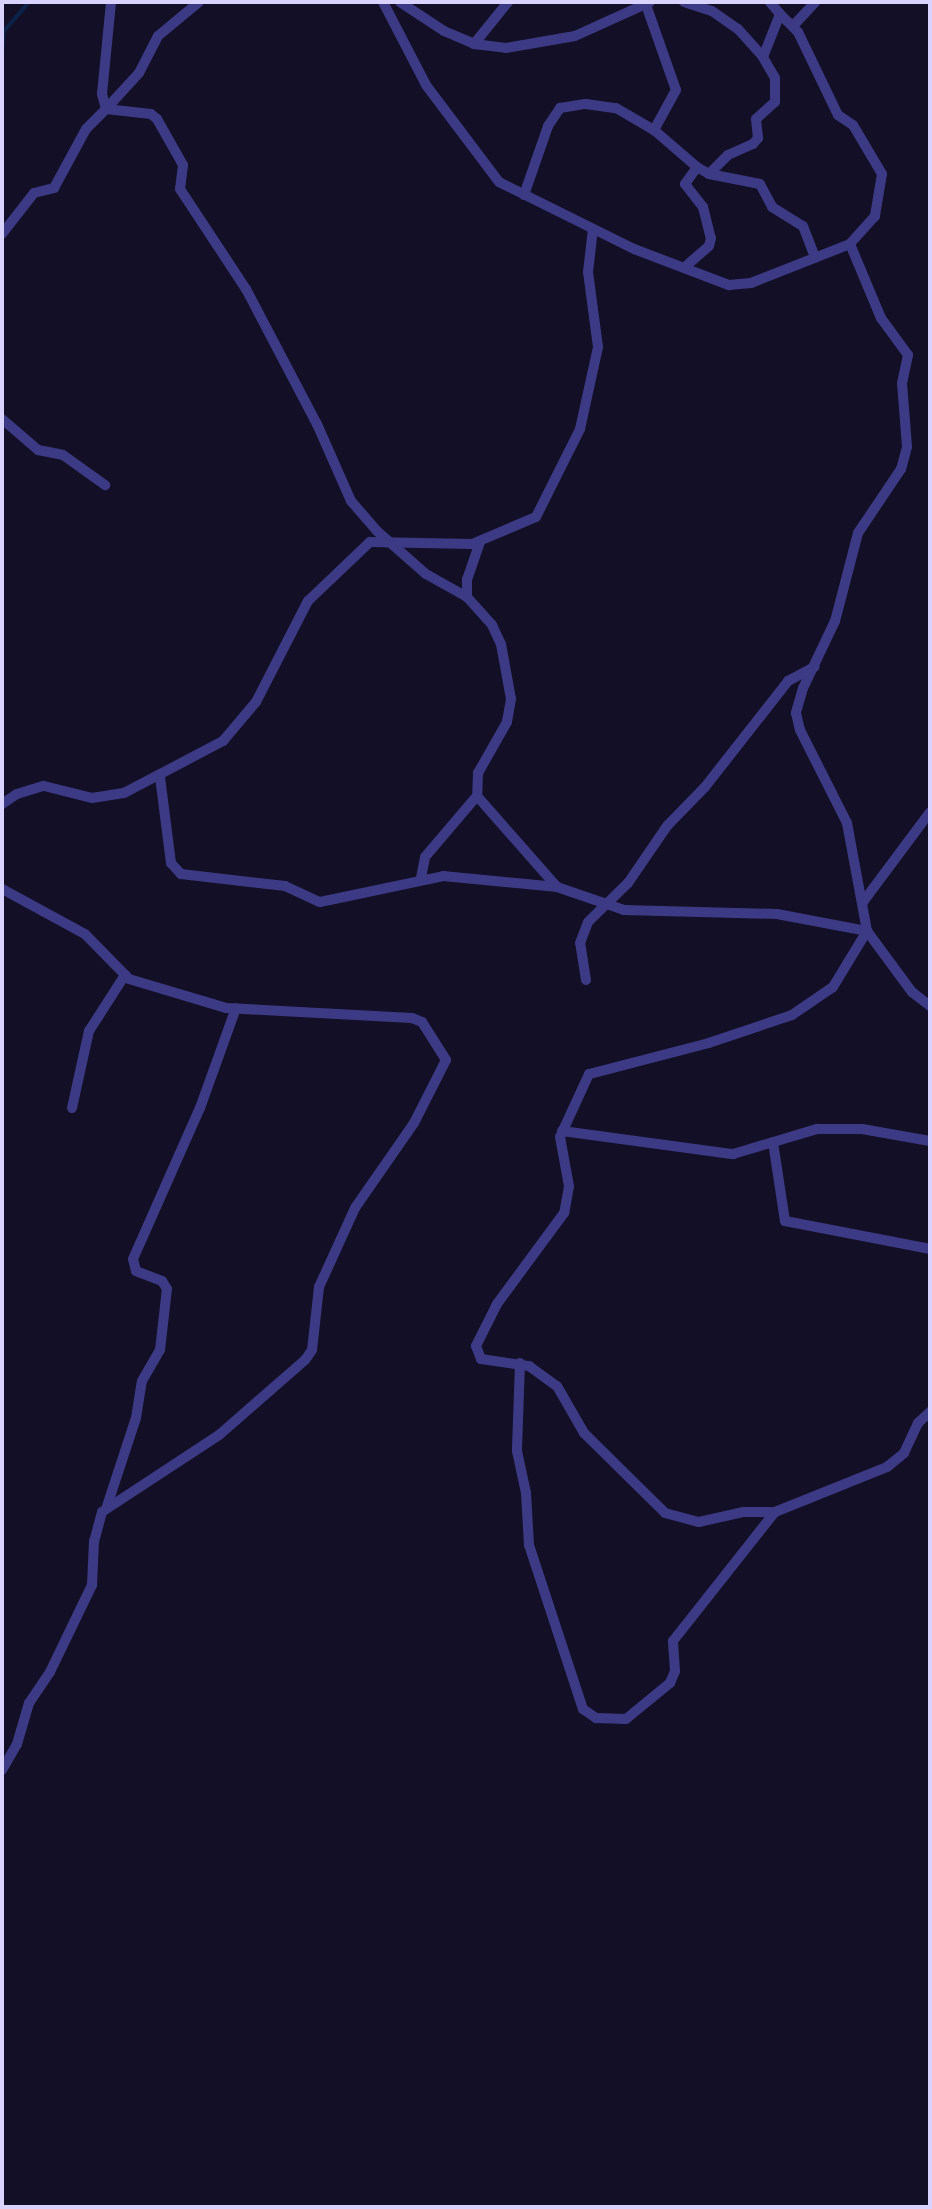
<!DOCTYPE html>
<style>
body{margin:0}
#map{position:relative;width:932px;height:2209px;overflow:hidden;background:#130f26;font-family:Roboto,sans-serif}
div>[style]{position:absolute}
.stream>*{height:3.5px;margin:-1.75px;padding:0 1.75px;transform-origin:1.75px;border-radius:1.75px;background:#0c2248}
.minor>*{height:10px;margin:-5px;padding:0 5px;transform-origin:5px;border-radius:5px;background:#3d3a85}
span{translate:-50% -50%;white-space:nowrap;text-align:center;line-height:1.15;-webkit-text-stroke:5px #130f26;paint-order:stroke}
.frame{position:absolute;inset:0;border:4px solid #d9d4ff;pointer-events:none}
</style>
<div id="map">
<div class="stream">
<div style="left:2px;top:52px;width:21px;rotate:-85deg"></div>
<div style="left:4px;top:31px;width:38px;rotate:-49deg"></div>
</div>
<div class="minor">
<div style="left:383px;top:2px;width:93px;rotate:62.6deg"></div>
<div style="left:426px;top:85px;width:121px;rotate:53deg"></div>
<div style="left:499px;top:182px;width:151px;rotate:26.4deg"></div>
<div style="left:634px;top:249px;width:102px;rotate:20.8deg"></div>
<div style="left:729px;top:285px;width:22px;rotate:-5deg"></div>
<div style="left:751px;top:283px;width:106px;rotate:-21.5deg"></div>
<div style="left:850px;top:244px;width:80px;rotate:67.3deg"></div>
<div style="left:881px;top:318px;width:46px;rotate:53.9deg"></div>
<div style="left:908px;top:355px;width:29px;rotate:102deg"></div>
<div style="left:902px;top:383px;width:64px;rotate:85.5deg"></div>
<div style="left:907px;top:447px;width:23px;rotate:105deg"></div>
<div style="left:901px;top:469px;width:77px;rotate:123.9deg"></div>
<div style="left:858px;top:533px;width:91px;rotate:104.6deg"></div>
<div style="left:835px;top:621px;width:74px;rotate:115.5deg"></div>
<div style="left:803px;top:688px;width:26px;rotate:106deg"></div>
<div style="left:796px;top:713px;width:17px;rotate:77deg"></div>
<div style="left:800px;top:730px;width:104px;rotate:63.2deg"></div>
<div style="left:847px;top:823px;width:110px;rotate:79.5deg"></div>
<div style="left:867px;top:931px;width:76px;rotate:53.6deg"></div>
<div style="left:912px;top:992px;width:23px;rotate:38deg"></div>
<div style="left:400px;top:2px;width:53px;rotate:33.4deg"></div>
<div style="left:444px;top:31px;width:33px;rotate:23deg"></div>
<div style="left:474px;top:44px;width:32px;rotate:7deg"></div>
<div style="left:506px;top:48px;width:70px;rotate:-9.9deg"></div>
<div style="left:575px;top:36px;width:82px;rotate:-24.4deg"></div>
<div style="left:645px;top:2px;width:93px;rotate:70.6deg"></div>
<div style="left:676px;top:90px;width:46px;rotate:118.8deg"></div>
<div style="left:654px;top:130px;width:57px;rotate:40.7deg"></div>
<div style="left:697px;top:167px;width:21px;rotate:125deg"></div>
<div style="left:685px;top:184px;width:29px;rotate:52deg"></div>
<div style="left:703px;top:207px;width:32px;rotate:76deg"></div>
<div style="left:711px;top:238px;width:8px;rotate:104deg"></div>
<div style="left:709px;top:246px;width:33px;rotate:139deg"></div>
<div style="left:684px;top:2px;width:29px;rotate:18deg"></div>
<div style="left:712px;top:11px;width:32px;rotate:35deg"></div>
<div style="left:738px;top:29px;width:38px;rotate:48deg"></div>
<div style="left:780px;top:14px;width:25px;rotate:45deg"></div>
<div style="left:798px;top:32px;width:92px;rotate:64.3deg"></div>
<div style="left:838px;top:115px;width:18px;rotate:34deg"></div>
<div style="left:853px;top:125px;width:57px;rotate:59.4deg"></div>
<div style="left:882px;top:174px;width:43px;rotate:99.5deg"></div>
<div style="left:875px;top:216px;width:38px;rotate:132deg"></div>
<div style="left:793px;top:26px;width:33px;rotate:-47deg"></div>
<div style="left:474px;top:44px;width:54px;rotate:-51deg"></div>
<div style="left:106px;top:109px;width:45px;rotate:6.3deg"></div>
<div style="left:151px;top:114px;width:8px;rotate:40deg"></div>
<div style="left:157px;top:119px;width:53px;rotate:60.5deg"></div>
<div style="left:183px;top:165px;width:24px;rotate:97deg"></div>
<div style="left:180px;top:189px;width:120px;rotate:56.6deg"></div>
<div style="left:246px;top:289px;width:153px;rotate:62.3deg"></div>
<div style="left:317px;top:424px;width:84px;rotate:66.2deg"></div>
<div style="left:351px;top:501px;width:40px;rotate:49deg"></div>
<div style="left:377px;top:531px;width:65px;rotate:41.3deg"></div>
<div style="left:426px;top:574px;width:47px;rotate:29.3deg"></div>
<div style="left:106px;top:109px;width:49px;rotate:-47.5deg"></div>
<div style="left:139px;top:73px;width:42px;rotate:-62.8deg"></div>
<div style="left:158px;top:36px;width:53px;rotate:-39.7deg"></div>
<div style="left:697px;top:167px;width:14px;rotate:30deg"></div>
<div style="left:709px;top:174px;width:27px;rotate:-45deg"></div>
<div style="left:728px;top:155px;width:27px;rotate:-24deg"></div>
<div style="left:753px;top:144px;width:8px;rotate:-50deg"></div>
<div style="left:758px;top:138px;width:19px;rotate:-96deg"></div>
<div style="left:756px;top:119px;width:25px;rotate:-42deg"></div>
<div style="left:775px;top:102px;width:24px;rotate:-90deg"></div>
<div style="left:775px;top:78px;width:24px;rotate:-120deg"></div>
<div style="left:763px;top:57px;width:46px;rotate:-68.4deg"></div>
<div style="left:780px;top:14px;width:16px;rotate:-130deg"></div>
<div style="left:709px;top:174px;width:52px;rotate:11.1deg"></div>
<div style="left:760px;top:184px;width:26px;rotate:62deg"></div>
<div style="left:772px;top:207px;width:36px;rotate:32deg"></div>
<div style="left:803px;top:226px;width:34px;rotate:69deg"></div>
<div style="left:524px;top:195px;width:73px;rotate:-70.8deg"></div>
<div style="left:548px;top:126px;width:22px;rotate:-56deg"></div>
<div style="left:560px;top:108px;width:26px;rotate:-9deg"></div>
<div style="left:586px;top:104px;width:30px;rotate:8deg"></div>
<div style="left:616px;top:108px;width:44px;rotate:30.1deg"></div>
<div style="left:2px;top:234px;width:52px;rotate:-52deg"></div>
<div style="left:34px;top:193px;width:21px;rotate:-14deg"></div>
<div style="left:54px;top:188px;width:67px;rotate:-61.5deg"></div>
<div style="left:86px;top:129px;width:28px;rotate:-45deg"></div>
<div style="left:106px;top:109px;width:16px;rotate:-105deg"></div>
<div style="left:102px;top:94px;width:92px;rotate:-84.4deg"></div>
<div style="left:2px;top:419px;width:48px;rotate:40.7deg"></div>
<div style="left:38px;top:450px;width:25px;rotate:11deg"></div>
<div style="left:63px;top:455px;width:52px;rotate:35.5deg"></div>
<div style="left:480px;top:542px;width:39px;rotate:109deg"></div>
<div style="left:467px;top:579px;width:18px;rotate:90deg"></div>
<div style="left:467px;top:597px;width:38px;rotate:48deg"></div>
<div style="left:492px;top:625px;width:21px;rotate:65deg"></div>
<div style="left:501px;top:644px;width:56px;rotate:79.7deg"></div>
<div style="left:511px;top:699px;width:23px;rotate:100deg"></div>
<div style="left:507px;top:722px;width:59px;rotate:119.6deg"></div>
<div style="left:478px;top:773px;width:23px;rotate:92deg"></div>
<div style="left:477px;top:796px;width:121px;rotate:48.7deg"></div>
<div style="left:557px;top:887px;width:71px;rotate:18.9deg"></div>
<div style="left:624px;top:910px;width:153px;rotate:1.5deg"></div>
<div style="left:777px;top:914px;width:92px;rotate:10.7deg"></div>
<div style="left:867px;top:931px;width:66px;rotate:121.3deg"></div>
<div style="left:833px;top:987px;width:50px;rotate:145.7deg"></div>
<div style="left:792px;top:1015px;width:88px;rotate:161.4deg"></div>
<div style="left:709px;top:1043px;width:124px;rotate:165.5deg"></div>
<div style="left:589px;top:1074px;width:69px;rotate:114.7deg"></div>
<div style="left:560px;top:1137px;width:50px;rotate:79.6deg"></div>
<div style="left:569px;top:1186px;width:27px;rotate:100deg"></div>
<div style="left:564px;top:1213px;width:113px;rotate:126.4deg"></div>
<div style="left:497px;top:1304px;width:47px;rotate:116.6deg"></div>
<div style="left:476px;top:1346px;width:14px;rotate:69deg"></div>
<div style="left:481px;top:1359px;width:49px;rotate:8.3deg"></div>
<div style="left:529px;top:1366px;width:34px;rotate:36deg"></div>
<div style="left:557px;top:1386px;width:54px;rotate:60.1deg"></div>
<div style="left:584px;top:1433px;width:114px;rotate:44.6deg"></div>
<div style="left:665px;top:1513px;width:35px;rotate:15deg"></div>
<div style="left:699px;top:1522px;width:45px;rotate:-12.8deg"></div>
<div style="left:743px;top:1512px;width:32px"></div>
<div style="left:160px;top:777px;width:87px;rotate:82.7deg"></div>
<div style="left:171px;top:863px;width:15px;rotate:48deg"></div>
<div style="left:181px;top:874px;width:105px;rotate:6.6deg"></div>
<div style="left:285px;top:886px;width:38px;rotate:25deg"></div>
<div style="left:320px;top:902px;width:126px;rotate:-11.9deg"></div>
<div style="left:443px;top:876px;width:115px;rotate:5.5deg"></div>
<div style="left:2px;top:804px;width:18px;rotate:-34deg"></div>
<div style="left:17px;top:794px;width:28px;rotate:-17deg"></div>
<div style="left:44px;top:786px;width:49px;rotate:14deg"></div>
<div style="left:92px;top:798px;width:32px;rotate:-9deg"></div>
<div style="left:124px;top:793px;width:112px;rotate:-27.7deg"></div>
<div style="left:223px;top:741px;width:51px;rotate:-49.8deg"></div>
<div style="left:256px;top:702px;width:114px;rotate:-62.8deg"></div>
<div style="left:308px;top:601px;width:86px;rotate:-43.6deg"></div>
<div style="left:370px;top:542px;width:102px;rotate:1.1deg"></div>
<div style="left:472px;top:544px;width:69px;rotate:-22.9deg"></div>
<div style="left:536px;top:517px;width:98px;rotate:-63.4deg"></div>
<div style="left:580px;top:429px;width:84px;rotate:-77.6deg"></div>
<div style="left:598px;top:347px;width:76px;rotate:-97.6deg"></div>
<div style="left:588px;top:272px;width:43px;rotate:-83.4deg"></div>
<div style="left:421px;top:878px;width:21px;rotate:-79deg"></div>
<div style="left:425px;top:857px;width:80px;rotate:-49.6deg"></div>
<div style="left:2px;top:889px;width:94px;rotate:28.5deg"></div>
<div style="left:85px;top:934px;width:63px;rotate:45.6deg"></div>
<div style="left:129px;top:979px;width:101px;rotate:16.6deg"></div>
<div style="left:226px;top:1008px;width:186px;rotate:3.1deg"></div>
<div style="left:412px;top:1018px;width:11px;rotate:22deg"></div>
<div style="left:422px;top:1022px;width:45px;rotate:57.7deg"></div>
<div style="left:446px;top:1060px;width:71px;rotate:116.9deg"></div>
<div style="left:414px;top:1123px;width:103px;rotate:124.8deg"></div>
<div style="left:355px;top:1208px;width:87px;rotate:114.5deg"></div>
<div style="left:319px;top:1287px;width:63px;rotate:96.3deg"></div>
<div style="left:312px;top:1350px;width:12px;rotate:125deg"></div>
<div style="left:305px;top:1360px;width:114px;rotate:138.9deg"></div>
<div style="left:219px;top:1435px;width:140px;rotate:146.7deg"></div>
<div style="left:102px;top:1512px;width:30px;rotate:105deg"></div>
<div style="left:94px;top:1541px;width:44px;rotate:92.6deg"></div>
<div style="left:92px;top:1585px;width:97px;rotate:115.8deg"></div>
<div style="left:50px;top:1672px;width:37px;rotate:124deg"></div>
<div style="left:29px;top:1703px;width:43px;rotate:106.3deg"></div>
<div style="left:17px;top:1744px;width:30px;rotate:120deg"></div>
<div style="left:863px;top:902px;width:112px;rotate:-53.3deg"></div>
<div style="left:586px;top:980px;width:37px;rotate:-99deg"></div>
<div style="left:580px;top:943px;width:22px;rotate:-69deg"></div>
<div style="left:588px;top:922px;width:56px;rotate:-44.3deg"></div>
<div style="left:628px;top:883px;width:69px;rotate:-55.6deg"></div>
<div style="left:667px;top:826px;width:54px;rotate:-45.7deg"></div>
<div style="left:705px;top:787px;width:135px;rotate:-51.9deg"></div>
<div style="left:788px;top:681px;width:30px;rotate:-28deg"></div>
<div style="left:72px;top:1108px;width:79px;rotate:-77.6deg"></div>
<div style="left:89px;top:1031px;width:67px;rotate:-57.3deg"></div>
<div style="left:562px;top:1131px;width:173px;rotate:7.7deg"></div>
<div style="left:733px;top:1154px;width:88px;rotate:-16.6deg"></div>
<div style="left:817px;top:1129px;width:45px"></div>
<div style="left:862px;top:1129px;width:69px;rotate:10deg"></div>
<div style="left:773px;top:1142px;width:80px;rotate:81.4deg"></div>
<div style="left:785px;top:1221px;width:148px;rotate:10.9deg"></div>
<div style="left:520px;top:1363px;width:88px;rotate:92deg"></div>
<div style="left:517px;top:1451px;width:43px;rotate:77.9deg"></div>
<div style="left:526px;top:1493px;width:52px;rotate:86.7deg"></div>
<div style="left:529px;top:1545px;width:173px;rotate:71.8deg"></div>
<div style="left:583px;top:1709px;width:16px;rotate:35deg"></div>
<div style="left:596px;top:1718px;width:30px;rotate:2deg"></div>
<div style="left:626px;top:1719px;width:57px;rotate:-39.3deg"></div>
<div style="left:670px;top:1683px;width:13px;rotate:-67deg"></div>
<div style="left:675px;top:1671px;width:30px;rotate:-94deg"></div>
<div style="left:673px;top:1641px;width:164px;rotate:-51.7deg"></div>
<div style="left:775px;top:1512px;width:121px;rotate:-21.9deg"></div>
<div style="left:887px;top:1467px;width:22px;rotate:-39deg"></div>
<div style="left:904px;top:1453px;width:33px;rotate:-65deg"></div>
<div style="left:918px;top:1423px;width:16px;rotate:-43deg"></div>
<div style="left:107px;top:1506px;width:93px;rotate:-71.8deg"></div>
<div style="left:136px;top:1418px;width:37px;rotate:-81deg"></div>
<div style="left:142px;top:1381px;width:36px;rotate:-60deg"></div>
<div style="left:160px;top:1350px;width:61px;rotate:-83.5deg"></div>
<div style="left:167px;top:1289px;width:9px;rotate:-122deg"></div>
<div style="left:162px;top:1281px;width:28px;rotate:-159deg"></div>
<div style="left:136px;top:1271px;width:12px;rotate:-104deg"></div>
<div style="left:133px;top:1259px;width:165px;rotate:-66.1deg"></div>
<div style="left:200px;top:1108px;width:106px;rotate:-70.2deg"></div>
</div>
<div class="frame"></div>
</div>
